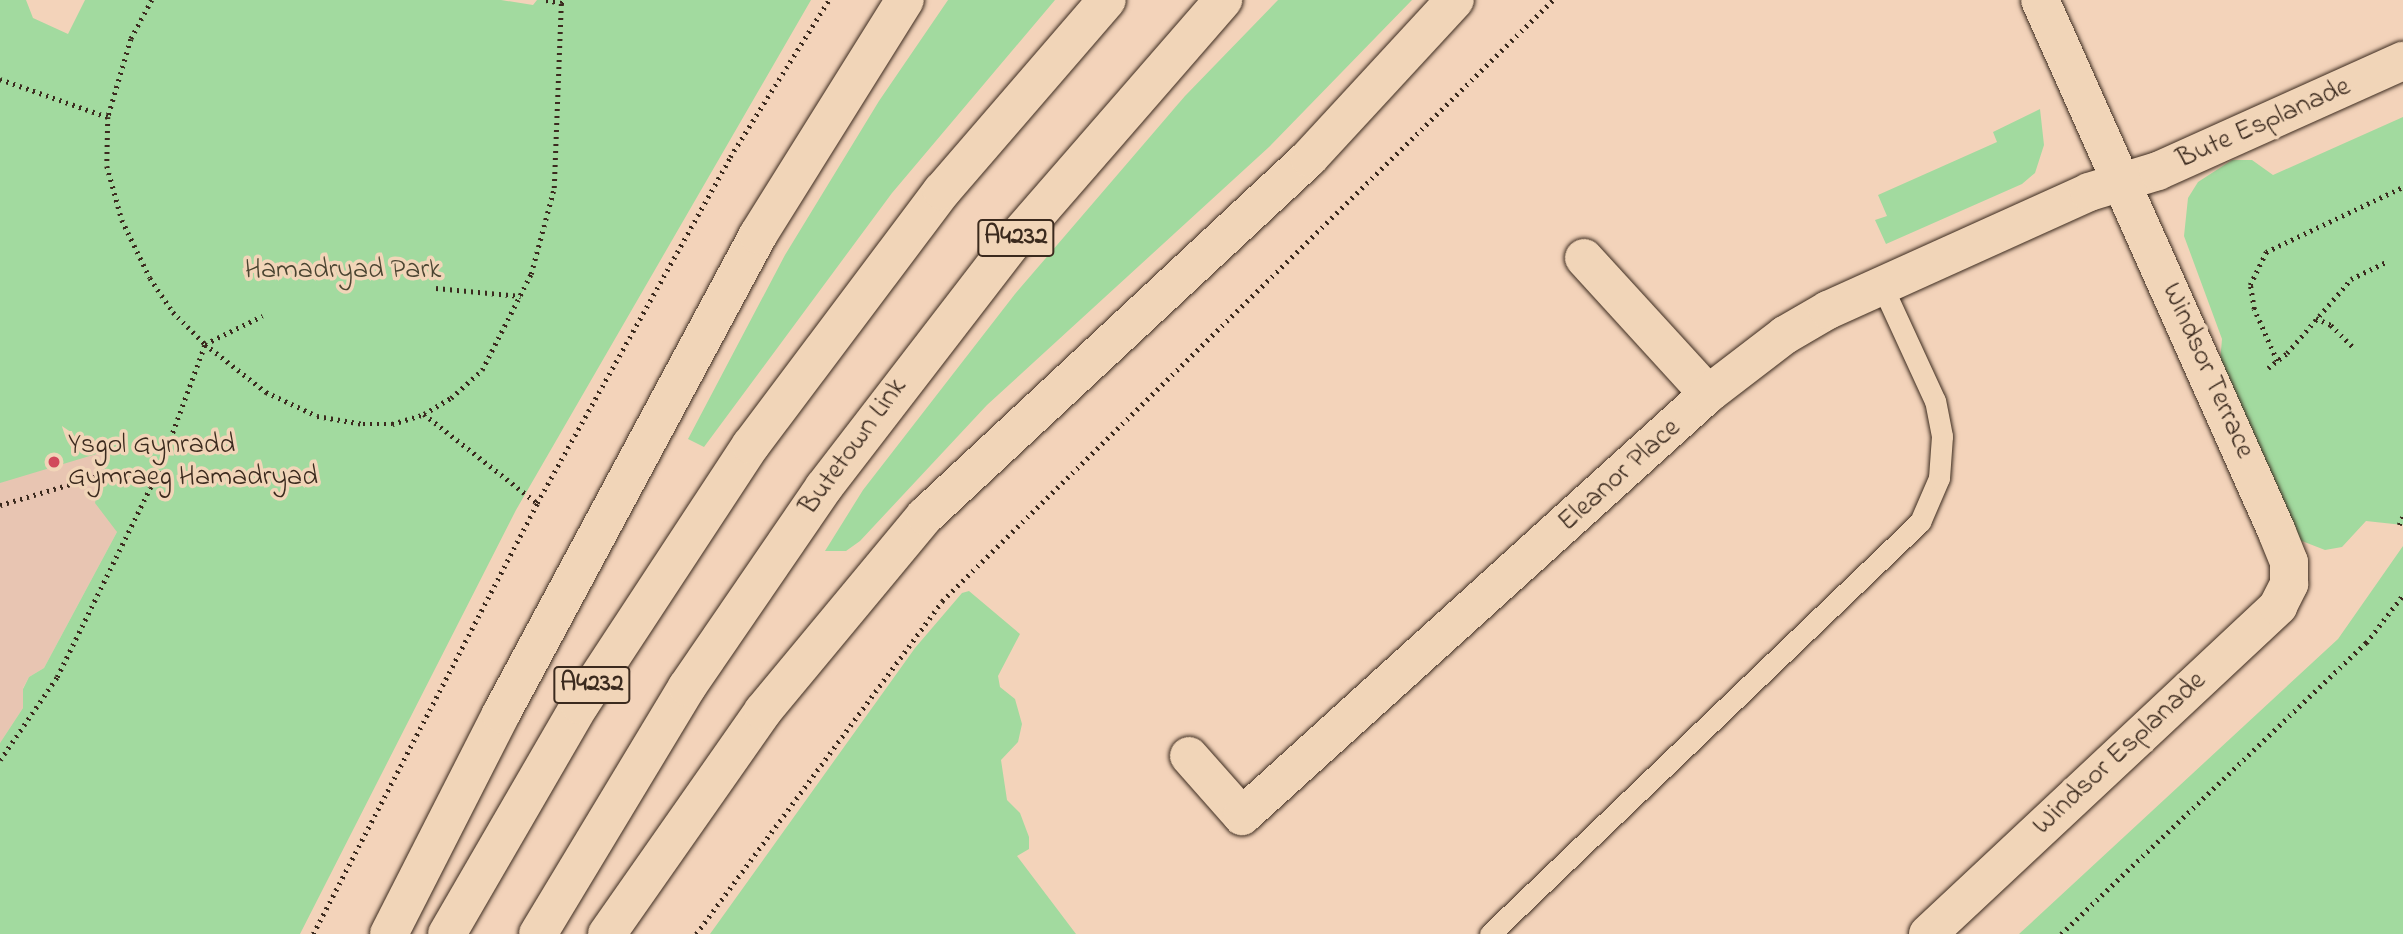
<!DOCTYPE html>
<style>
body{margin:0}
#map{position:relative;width:2403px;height:934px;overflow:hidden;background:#f3d3ba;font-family:"Indie Flower",sans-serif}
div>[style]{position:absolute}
.built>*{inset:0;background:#e8c5b2}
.green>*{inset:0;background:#a2da9f}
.path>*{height:4.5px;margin-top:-2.25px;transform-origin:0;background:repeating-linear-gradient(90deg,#3b2a1e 0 2px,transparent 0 7px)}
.roads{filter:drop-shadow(0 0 2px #3b2a1e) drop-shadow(0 0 2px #3b2a1e)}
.lane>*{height:21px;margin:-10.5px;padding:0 10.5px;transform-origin:10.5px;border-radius:10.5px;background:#f1d5b8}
.street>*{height:38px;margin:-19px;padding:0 19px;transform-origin:19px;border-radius:19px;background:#f1d5b8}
.primary>*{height:38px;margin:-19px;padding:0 19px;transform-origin:19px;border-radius:19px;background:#f1d5b8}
.dots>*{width:19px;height:19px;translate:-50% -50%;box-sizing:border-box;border:4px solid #f1d5b8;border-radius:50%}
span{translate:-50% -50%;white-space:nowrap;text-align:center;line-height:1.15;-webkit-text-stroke:7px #f1d5b8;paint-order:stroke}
.shield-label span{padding:2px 5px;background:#f1d5b8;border:2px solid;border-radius:5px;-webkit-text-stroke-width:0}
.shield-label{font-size:26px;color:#3b2a1e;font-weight:700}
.street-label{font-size:28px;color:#3b2a1e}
.park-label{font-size:28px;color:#4a4431}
.poi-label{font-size:28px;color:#3b2a1e}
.left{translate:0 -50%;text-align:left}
</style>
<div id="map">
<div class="built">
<div style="clip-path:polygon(0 197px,114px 449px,101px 475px,117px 532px,44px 668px,29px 677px,23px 688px,23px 708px,0 743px)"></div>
</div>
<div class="green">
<div style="clip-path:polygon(0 0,26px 0,33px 18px,68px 34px,85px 0,501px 0,533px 5px,537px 0,811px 0,516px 510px,300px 934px,0 934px,0 743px,23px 708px,23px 689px,29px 677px,44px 668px,117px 532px,95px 503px,101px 475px,113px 449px,0 483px)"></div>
<div style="clip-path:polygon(948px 0,1055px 0,892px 193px,704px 447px,688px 439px,785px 255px,879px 101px)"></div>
<div style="clip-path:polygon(1278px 0,1412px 0,1269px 147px,987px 405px,860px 541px,846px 551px,825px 551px,863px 490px,1015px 294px,1185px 96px)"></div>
<div style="clip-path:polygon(2040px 109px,2044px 145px,2035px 173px,2022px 184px,1886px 244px,1875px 220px,1887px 216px,1878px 195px,1997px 142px,1993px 132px)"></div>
<div style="clip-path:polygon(2403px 117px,2403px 525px,2366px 521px,2342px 547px,2325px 550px,2289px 536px,2220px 362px,2222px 339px,2184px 236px,2188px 198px,2198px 182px,2232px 160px,2252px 160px,2273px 175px)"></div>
<div style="clip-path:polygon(2403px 546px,2403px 934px,2019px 934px,2338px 639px)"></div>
<div style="clip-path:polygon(969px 591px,1020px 634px,998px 676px,1000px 687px,1015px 699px,1022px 724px,1018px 742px,1001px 760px,1007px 800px,1020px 813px,1029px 837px,1029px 849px,1017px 856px,1076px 934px,710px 934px,915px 648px,962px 593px)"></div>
</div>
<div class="path">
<div style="left:152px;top:0;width:44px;rotate:118.3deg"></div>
<div style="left:131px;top:39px;width:81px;rotate:106.4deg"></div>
<div style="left:108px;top:117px;width:49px;rotate:91.2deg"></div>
<div style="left:107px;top:166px;width:56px;rotate:74.5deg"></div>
<div style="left:122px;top:220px;width:64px;rotate:64.2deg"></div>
<div style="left:150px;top:278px;width:41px;rotate:55.9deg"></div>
<div style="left:173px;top:312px;width:45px;rotate:45deg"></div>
<div style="left:205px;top:344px;width:64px;rotate:-26.2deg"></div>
<div style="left:546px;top:0;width:15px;rotate:11deg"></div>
<div style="left:0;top:79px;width:114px;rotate:19.4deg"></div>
<div style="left:436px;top:288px;width:85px;rotate:5.4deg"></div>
<div style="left:2316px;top:318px;width:17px;rotate:25deg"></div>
<div style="left:2331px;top:325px;width:31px;rotate:45deg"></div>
<div style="left:2277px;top:361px;width:57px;rotate:-113.9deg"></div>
<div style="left:2254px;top:309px;width:24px;rotate:-99deg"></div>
<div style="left:2250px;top:285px;width:37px;rotate:-64deg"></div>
<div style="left:2266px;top:252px;width:152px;rotate:-25.4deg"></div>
<div style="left:2268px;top:368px;width:24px;rotate:-38deg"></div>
<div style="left:2287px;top:353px;width:98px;rotate:-49.1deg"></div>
<div style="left:2351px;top:279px;width:39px;rotate:-26deg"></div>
<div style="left:424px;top:414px;width:31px;rotate:-31deg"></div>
<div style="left:451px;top:398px;width:42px;rotate:-42.1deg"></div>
<div style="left:482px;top:370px;width:108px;rotate:-63deg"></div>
<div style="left:531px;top:274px;width:89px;rotate:-75deg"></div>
<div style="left:554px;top:188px;width:185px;rotate:-87.8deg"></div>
<div style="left:561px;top:3px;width:5px;rotate:-37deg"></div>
<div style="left:0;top:505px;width:105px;rotate:-16.5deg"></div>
<div style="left:101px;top:475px;width:57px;rotate:-3deg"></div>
<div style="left:2399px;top:525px;width:10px;rotate:-66deg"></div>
<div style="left:0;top:760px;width:101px;rotate:-55.5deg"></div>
<div style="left:57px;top:677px;width:229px;rotate:-63.8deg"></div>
<div style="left:158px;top:472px;width:136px;rotate:-69.8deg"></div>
<div style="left:205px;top:344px;width:78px;rotate:38.2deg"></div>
<div style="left:266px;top:392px;width:56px;rotate:25.2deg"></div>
<div style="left:317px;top:416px;width:47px;rotate:9.9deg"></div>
<div style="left:363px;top:424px;width:29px"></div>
<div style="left:392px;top:424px;width:34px;rotate:-17deg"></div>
<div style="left:424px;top:414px;width:144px;rotate:38.2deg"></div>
<div style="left:313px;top:934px;width:486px;rotate:-62.5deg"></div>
<div style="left:537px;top:503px;width:396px;rotate:-60.8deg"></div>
<div style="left:730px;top:157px;width:186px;rotate:-57.8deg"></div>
<div style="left:696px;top:934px;width:414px;rotate:-53.5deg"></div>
<div style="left:942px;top:601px;width:857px;rotate:-44.53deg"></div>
<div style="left:2061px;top:934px;width:422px;rotate:-43.7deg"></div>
<div style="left:2366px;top:643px;width:61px;rotate:-52.4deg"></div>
</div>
<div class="roads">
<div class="lane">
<div style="left:1490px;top:934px;width:596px;rotate:-43.78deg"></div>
<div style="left:1920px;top:522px;width:48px;rotate:-66.6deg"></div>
<div style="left:1939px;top:478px;width:42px;rotate:-85.9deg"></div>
<div style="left:1942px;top:436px;width:36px;rotate:-101deg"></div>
<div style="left:1935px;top:401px;width:127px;rotate:-114.7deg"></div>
</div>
<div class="street">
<div style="left:1584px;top:258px;width:184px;rotate:47.6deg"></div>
<div style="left:1189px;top:756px;width:80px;rotate:48.5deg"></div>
<div style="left:1242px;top:816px;width:629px;rotate:-42.16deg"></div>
<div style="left:1708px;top:394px;width:97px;rotate:-37.5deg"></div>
<div style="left:1785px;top:335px;width:50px;rotate:-30.2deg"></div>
<div style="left:1828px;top:310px;width:286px;rotate:-24.3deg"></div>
<div style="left:2089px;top:192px;width:72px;rotate:-16.9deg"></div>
<div style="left:2158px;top:171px;width:269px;rotate:-24.2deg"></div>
<div style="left:1928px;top:934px;width:480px;rotate:-43.1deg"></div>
<div style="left:2278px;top:606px;width:25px;rotate:-63deg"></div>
<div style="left:2289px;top:584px;width:22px;rotate:-90deg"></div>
<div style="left:2289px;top:562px;width:32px;rotate:-112deg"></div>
<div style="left:2277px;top:532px;width:582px;rotate:-114.01deg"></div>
</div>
<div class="primary">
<div style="left:389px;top:934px;width:247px;rotate:-63deg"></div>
<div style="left:501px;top:714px;width:544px;rotate:-61.78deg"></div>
<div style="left:758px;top:235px;width:277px;rotate:-58deg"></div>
<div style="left:447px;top:934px;width:265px;rotate:-59.9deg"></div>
<div style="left:580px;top:705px;width:311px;rotate:-56.7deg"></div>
<div style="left:751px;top:445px;width:318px;rotate:-53.1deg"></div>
<div style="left:942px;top:191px;width:252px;rotate:-49.2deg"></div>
<div style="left:538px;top:934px;width:288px;rotate:-58.9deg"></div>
<div style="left:687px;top:687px;width:242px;rotate:-55.6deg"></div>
<div style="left:824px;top:487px;width:308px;rotate:-52.4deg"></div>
<div style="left:1012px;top:243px;width:322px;rotate:-49deg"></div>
<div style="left:607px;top:934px;width:272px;rotate:-55deg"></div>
<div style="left:763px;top:711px;width:254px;rotate:-50.3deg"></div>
<div style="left:925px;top:516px;width:525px;rotate:-42.99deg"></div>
<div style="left:1309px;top:158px;width:215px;rotate:-47.3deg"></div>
</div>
</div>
<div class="dots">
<div style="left:54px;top:462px;background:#d1495b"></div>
</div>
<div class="shield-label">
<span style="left:1016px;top:238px">A4232</span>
<span style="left:592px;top:685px">A4232</span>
</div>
<div class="street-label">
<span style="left:2264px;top:124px;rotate:-24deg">Bute Esplanade</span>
<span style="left:2207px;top:371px;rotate:66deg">Windsor Terrace</span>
<span style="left:854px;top:447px;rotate:-54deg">Butetown Link</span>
<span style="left:1620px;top:476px;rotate:-42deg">Eleanor Place</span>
<span style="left:2120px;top:754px;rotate:-43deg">Windsor Esplanade</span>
</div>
<div class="park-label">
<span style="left:343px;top:271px">Hamadryad Park</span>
</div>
<div class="poi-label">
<span class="left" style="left:68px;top:462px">Ysgol Gynradd<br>Gymraeg Hamadryad</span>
</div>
</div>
